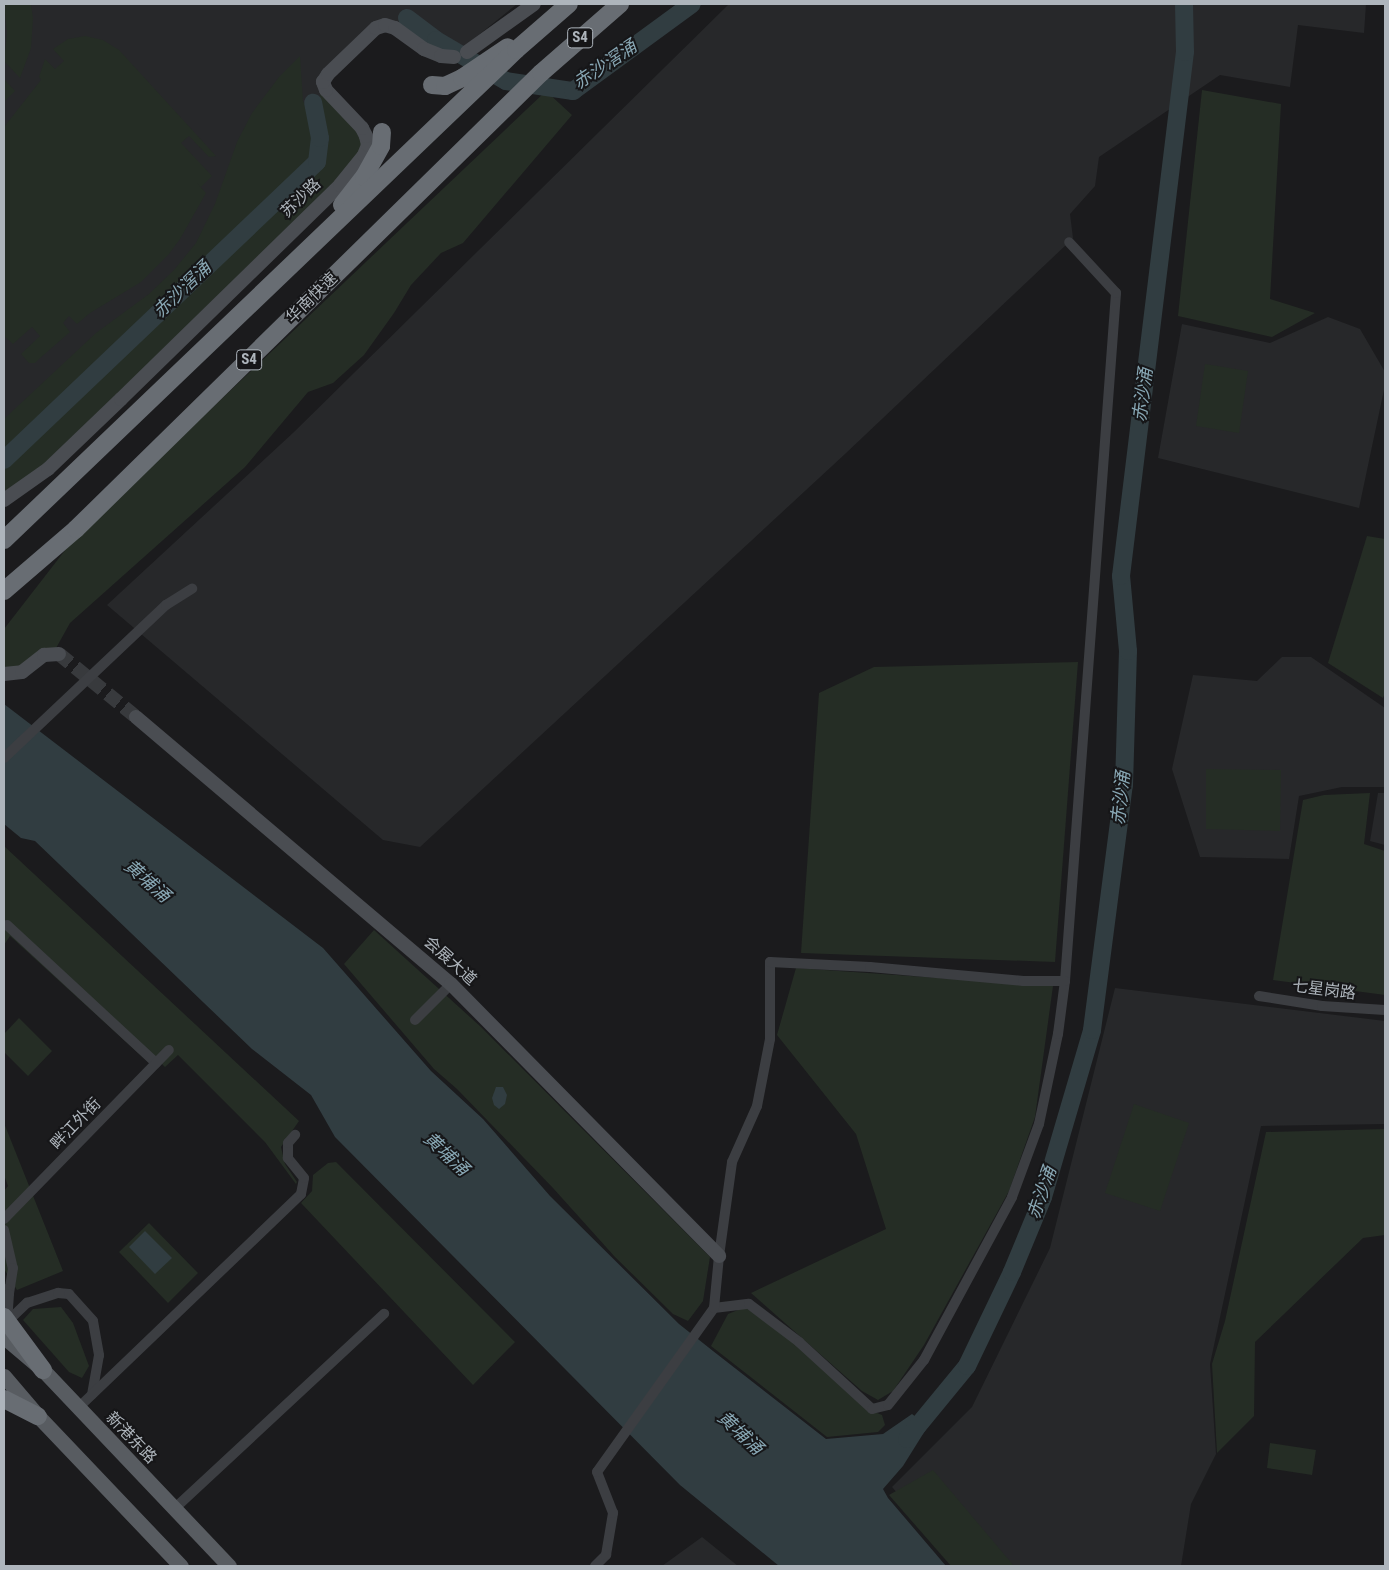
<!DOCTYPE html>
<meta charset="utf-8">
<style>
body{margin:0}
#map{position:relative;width:1389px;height:1570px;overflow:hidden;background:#1b1b1d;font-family:"Roboto Condensed","Noto Sans SC",sans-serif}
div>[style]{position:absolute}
.built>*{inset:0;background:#27282a}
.green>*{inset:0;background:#252d25}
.water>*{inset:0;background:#313d41}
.river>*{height:18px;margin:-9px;padding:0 9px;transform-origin:9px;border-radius:9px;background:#313d41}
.secondary-tunnel>*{height:14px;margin-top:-7px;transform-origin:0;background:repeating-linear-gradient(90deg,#383a3d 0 14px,transparent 0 21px)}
.street>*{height:10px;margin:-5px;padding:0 5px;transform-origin:5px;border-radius:5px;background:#3c3e42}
.secondary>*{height:14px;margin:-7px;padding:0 7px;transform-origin:7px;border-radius:7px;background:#4a4d52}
.primary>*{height:15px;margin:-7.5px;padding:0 7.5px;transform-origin:7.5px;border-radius:7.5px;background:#585c61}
.highway>*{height:18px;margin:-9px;padding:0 9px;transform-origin:9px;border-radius:9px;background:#686d73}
span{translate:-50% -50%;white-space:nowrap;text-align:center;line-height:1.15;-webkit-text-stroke:4px #161618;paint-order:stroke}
.shield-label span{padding:1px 4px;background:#161618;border:1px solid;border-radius:4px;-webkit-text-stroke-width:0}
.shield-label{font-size:15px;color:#aeb5bc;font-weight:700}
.street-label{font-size:16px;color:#aeb5bc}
.water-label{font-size:18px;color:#88a7b4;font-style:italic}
.frame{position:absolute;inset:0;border:5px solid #aeb5bc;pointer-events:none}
</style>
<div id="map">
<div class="built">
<div style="clip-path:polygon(4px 4px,517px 4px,460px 50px,452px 52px,437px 50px,416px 35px,385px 21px,319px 79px,363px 133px,4px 498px)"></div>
<div style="clip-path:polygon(729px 4px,1366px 4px,1364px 33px,1298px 25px,1290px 87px,1220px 75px,1099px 157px,1095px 186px,1070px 214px,1073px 238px,1067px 244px,845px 454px,420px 847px,383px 840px,107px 605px,294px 432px)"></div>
<div style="clip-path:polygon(1328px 317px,1360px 329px,1385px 372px,1385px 385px,1359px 508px,1158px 458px,1182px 324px,1270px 343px)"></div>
<div style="clip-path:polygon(1282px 657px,1311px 657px,1385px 708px,1385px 787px,1342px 787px,1299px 796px,1289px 859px,1200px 857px,1172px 769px,1193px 675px,1257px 681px)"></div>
<div style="clip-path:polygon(1378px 793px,1385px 793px,1385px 845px,1370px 841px)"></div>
<div style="clip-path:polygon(1115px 988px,1385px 1021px,1385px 1124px,1261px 1126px,1210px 1364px,1216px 1454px,1191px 1504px,1181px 1566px,961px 1566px,892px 1487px,972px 1407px,1050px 1248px)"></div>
<div style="clip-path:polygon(702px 1537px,738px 1566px,662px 1566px)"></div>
</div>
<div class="green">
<div style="clip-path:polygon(4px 4px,31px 4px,33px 18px,31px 48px,20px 78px,4px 61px,7px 33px)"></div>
<div style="clip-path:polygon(85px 36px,103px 40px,119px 50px,216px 156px,209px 157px,189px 136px,181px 143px,212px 176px,201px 187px,197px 183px,206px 193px,180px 239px,169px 254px,141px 282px,90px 313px,77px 324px,69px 316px,63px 323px,70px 332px,39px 359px,35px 363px,29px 363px,21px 354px,40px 336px,32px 327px,13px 344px,4px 336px,4px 127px,41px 80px,39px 77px,45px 59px,55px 69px,64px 61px,53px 49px,68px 39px)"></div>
<div style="clip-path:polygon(300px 56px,303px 101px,313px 124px,313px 159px,4px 450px,4px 419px,96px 333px,149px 294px,174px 270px,196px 243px,215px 204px,237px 142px,252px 113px,279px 77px)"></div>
<div style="clip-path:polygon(4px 79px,15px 91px,4px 102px)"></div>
<div style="clip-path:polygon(1202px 90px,1281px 104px,1270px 299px,1315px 313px,1272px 337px,1178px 316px)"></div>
<div style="clip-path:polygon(546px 91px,572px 115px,463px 243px,441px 253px,411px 285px,394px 313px,364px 355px,333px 383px,308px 392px,245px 467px,70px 623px,55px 650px,23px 668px,4px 669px,4px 629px,73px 540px)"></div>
<div style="clip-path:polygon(321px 92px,359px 133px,363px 140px,361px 151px,337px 182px,27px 480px,4px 495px,4px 466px,18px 455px,315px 174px,325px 159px,329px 138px,319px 101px)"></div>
<div style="clip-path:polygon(1205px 364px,1248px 371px,1239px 433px,1196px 426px)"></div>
<div style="clip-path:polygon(1367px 536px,1385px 539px,1385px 693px,1383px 698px,1328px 663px)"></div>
<div style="clip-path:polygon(1078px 662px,1055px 962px,801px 953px,819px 693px,874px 667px)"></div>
<div style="clip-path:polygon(1206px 769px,1281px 770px,1280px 831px,1206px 829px)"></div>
<div style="clip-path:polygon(1370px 793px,1364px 844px,1385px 851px,1385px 995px,1273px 980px,1303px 800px,1324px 795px)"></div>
<div style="clip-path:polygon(4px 846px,299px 1121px,281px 1147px,285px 1164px,297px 1182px,296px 1184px,265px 1142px,178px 1055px,165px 1067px,155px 1057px,149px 1063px,10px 936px,4px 945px)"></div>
<div style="clip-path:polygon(374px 930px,481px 1027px,710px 1257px,703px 1301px,688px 1321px,673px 1314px,615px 1257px,553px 1188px,457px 1089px,434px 1069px,344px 964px)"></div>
<div style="clip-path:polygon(796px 968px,1053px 986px,1035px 1117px,1009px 1191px,924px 1345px,893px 1391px,878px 1400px,862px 1391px,751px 1293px,886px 1229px,856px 1134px,777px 1035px)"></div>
<div style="clip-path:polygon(19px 1018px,52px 1051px,28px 1076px,4px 1052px,4px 1034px)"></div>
<div style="clip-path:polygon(1134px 1104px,1189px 1123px,1160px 1211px,1105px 1193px)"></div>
<div style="clip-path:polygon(4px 1123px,63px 1271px,17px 1290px,4px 1269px,4px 1191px,8px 1186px,4px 1175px)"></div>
<div style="clip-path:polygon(1385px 1129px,1385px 1235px,1363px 1238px,1255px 1342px,1254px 1416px,1217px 1453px,1212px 1364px,1225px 1321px,1266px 1132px)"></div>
<div style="clip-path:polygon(336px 1162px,515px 1342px,473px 1385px,301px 1203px,312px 1191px,313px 1175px,328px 1163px)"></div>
<div style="clip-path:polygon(149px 1223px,198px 1273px,168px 1303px,119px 1252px)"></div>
<div style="clip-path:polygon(748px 1306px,797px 1343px,867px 1409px,882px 1415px,885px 1425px,878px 1432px,827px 1437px,711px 1346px,728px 1314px)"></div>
<div style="clip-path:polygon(61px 1307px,73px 1323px,89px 1366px,82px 1378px,69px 1372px,23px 1320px,33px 1309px)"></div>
<div style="clip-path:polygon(1270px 1443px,1316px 1450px,1312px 1475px,1267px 1468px)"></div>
<div style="clip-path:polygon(933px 1470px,1014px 1566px,951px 1566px,889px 1495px)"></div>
</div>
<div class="water">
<div style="clip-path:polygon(4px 704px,323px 948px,431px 1071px,483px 1119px,550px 1196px,679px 1324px,713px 1351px,826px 1439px,883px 1434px,912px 1414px,928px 1426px,903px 1466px,883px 1489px,888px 1498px,946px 1566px,779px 1566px,680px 1485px,335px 1137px,311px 1095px,252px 1049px,35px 841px,21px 838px,4px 824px)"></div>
<div style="clip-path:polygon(496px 1087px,503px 1087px,507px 1095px,505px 1104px,499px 1109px,494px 1105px,492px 1098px)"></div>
<div style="clip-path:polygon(145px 1231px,172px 1258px,155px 1274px,129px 1247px)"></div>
</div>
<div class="river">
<div style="left:407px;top:18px;width:36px;rotate:37deg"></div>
<div style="left:436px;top:40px;width:81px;rotate:30.4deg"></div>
<div style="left:506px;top:81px;width:68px;rotate:8.5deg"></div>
<div style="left:573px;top:91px;width:147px;rotate:-36.2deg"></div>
<div style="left:4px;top:460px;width:432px;rotate:-43.6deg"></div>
<div style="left:317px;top:162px;width:24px;rotate:-83deg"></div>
<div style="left:320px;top:138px;width:36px;rotate:-101deg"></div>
<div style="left:907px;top:1439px;width:94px;rotate:-50.6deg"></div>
<div style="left:967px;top:1366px;width:104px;rotate:-64.4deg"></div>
<div style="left:1012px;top:1272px;width:81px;rotate:-67.5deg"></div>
<div style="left:1043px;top:1197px;width:174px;rotate:-73.6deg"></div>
<div style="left:1092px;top:1030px;width:247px;rotate:-82.6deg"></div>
<div style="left:1124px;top:785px;width:134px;rotate:-88.3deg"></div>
<div style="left:1128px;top:651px;width:75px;rotate:-95.3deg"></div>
<div style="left:1121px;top:576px;width:528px;rotate:-83.04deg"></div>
<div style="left:1185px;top:52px;width:48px;rotate:-91.2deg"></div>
</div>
<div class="secondary-tunnel">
<div style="left:59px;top:654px;width:99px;rotate:39.3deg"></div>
</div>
<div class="street">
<div style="left:4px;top:758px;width:223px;rotate:-43.4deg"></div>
<div style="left:166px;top:605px;width:31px;rotate:-32deg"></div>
<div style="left:7px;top:925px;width:203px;rotate:42.8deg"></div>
<div style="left:1259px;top:996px;width:64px;rotate:9deg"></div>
<div style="left:1322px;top:1006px;width:63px;rotate:3.6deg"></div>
<div style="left:415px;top:1020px;width:51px;rotate:-45deg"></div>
<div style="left:4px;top:1219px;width:236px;rotate:-45.7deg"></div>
<div style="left:4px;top:1230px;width:39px;rotate:77deg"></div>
<div style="left:13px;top:1268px;width:26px;rotate:99deg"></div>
<div style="left:7px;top:1289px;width:5px;rotate:68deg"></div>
<div style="left:9px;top:1294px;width:27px;rotate:94deg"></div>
<div style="left:714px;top:1308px;width:35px;rotate:-7deg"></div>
<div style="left:749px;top:1304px;width:63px;rotate:37.2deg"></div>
<div style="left:799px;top:1342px;width:99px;rotate:42.5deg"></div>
<div style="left:872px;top:1409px;width:16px;rotate:-14deg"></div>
<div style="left:888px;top:1405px;width:58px;rotate:-51.3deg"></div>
<div style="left:924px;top:1360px;width:185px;rotate:-61.6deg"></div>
<div style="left:1012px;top:1197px;width:78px;rotate:-69.7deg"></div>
<div style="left:1039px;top:1124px;width:92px;rotate:-78.1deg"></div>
<div style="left:1058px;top:1034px;width:53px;rotate:-82.5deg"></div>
<div style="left:1065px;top:981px;width:690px;rotate:-85.76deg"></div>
<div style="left:1116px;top:293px;width:69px;rotate:-132.7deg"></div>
<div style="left:7px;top:1322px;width:28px;rotate:-44deg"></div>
<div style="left:27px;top:1303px;width:33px;rotate:-18deg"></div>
<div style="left:58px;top:1293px;width:11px;rotate:5deg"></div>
<div style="left:69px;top:1294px;width:36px;rotate:48deg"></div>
<div style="left:93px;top:1321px;width:35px;rotate:80deg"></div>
<div style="left:99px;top:1355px;width:40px;rotate:100deg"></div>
<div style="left:78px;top:1408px;width:309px;rotate:-43.8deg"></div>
<div style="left:301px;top:1194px;width:16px;rotate:-79deg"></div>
<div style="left:304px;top:1178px;width:26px;rotate:-129deg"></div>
<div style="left:288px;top:1158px;width:15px;rotate:-90deg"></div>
<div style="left:288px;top:1143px;width:11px;rotate:-49deg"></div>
<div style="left:174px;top:1509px;width:287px;rotate:-42.9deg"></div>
<div style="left:595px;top:1566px;width:16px;rotate:-45deg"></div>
<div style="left:606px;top:1555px;width:43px;rotate:-80.5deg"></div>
<div style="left:613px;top:1513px;width:44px;rotate:-111.3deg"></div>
<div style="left:597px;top:1472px;width:201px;rotate:-54.5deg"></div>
<div style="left:714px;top:1308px;width:52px;rotate:-84.5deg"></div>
<div style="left:719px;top:1256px;width:95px;rotate:-82.1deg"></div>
<div style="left:732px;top:1162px;width:61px;rotate:-65.9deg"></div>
<div style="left:757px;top:1106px;width:68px;rotate:-79deg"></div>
<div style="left:770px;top:1039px;width:77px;rotate:-90deg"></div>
<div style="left:770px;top:962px;width:100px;rotate:2.9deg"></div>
<div style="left:870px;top:967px;width:154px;rotate:5.2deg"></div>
<div style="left:1023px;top:981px;width:42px"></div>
</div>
<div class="secondary">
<div style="left:467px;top:52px;width:82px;rotate:-35.6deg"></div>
<div style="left:4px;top:500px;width:54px;rotate:-35.2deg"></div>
<div style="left:48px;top:469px;width:101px;rotate:-43.8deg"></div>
<div style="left:121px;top:399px;width:306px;rotate:-44.3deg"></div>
<div style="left:340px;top:185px;width:38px;rotate:-51deg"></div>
<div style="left:364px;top:155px;width:11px;rotate:-68deg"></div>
<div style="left:368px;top:145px;width:9px;rotate:-103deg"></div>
<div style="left:366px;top:136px;width:9px;rotate:-117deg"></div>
<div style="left:362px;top:128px;width:52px;rotate:-133.5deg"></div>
<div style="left:326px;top:90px;width:9px;rotate:-111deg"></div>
<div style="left:323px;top:82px;width:9px;rotate:-58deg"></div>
<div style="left:328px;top:74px;width:66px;rotate:-43.8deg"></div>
<div style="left:376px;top:28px;width:9px;rotate:-18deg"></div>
<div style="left:385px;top:25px;width:10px;rotate:17deg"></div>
<div style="left:395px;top:28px;width:36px;rotate:36deg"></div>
<div style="left:424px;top:49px;width:18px;rotate:22deg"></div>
<div style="left:441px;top:56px;width:13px;rotate:4deg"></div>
<div style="left:4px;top:674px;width:18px;rotate:-6deg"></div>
<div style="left:22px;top:672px;width:28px;rotate:-38deg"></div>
<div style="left:44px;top:655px;width:15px;rotate:-4deg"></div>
<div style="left:136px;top:717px;width:413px;rotate:40.3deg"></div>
<div style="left:451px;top:984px;width:382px;rotate:45.4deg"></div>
</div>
<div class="primary">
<div style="left:4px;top:1337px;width:51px;rotate:40.2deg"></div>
<div style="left:43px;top:1370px;width:270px;rotate:46.5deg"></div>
<div style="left:4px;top:1376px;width:52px;rotate:49.6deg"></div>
<div style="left:38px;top:1416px;width:207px;rotate:46.4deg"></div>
</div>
<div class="highway">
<div style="left:432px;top:85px;width:13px;rotate:4deg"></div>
<div style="left:445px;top:86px;width:19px;rotate:-25deg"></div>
<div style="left:462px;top:78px;width:55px;rotate:-34deg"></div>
<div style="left:342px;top:205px;width:36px;rotate:-52deg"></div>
<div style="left:364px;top:177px;width:35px;rotate:-61deg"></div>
<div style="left:381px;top:146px;width:14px;rotate:-86deg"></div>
<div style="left:4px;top:540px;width:709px;rotate:-43.74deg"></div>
<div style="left:516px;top:50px;width:70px;rotate:-41deg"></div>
<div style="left:4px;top:591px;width:95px;rotate:-40.7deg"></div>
<div style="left:76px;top:529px;width:651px;rotate:-44.44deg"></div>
<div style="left:541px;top:73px;width:105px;rotate:-41.1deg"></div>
<div style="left:4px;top:1317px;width:66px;rotate:53.7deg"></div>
<div style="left:4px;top:1399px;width:38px;rotate:27deg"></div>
</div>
<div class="shield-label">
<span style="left:580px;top:38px">S4</span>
<span style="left:249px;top:360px">S4</span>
</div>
<div class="street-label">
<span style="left:301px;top:198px;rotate:-44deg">苏沙路</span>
<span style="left:312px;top:298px;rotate:-44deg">华南快速</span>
<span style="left:450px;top:961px;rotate:42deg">会展大道</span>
<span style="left:1324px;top:990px;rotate:7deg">七星岗路</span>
<span style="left:76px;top:1124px;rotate:-46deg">畔江外街</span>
<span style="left:131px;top:1438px;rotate:46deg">新港东路</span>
</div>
<div class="water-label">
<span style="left:605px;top:65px;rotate:-34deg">赤沙滘涌</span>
<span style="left:182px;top:290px;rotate:-44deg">赤沙滘涌</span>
<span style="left:1143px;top:395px;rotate:-83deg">赤沙涌</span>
<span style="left:1121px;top:798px;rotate:-84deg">赤沙涌</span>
<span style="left:147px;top:881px;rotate:41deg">黄埔涌</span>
<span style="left:446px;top:1154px;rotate:43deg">黄埔涌</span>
<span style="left:1042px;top:1193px;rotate:-71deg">赤沙涌</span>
<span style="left:740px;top:1433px;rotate:43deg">黄埔涌</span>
</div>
<div class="frame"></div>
</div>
